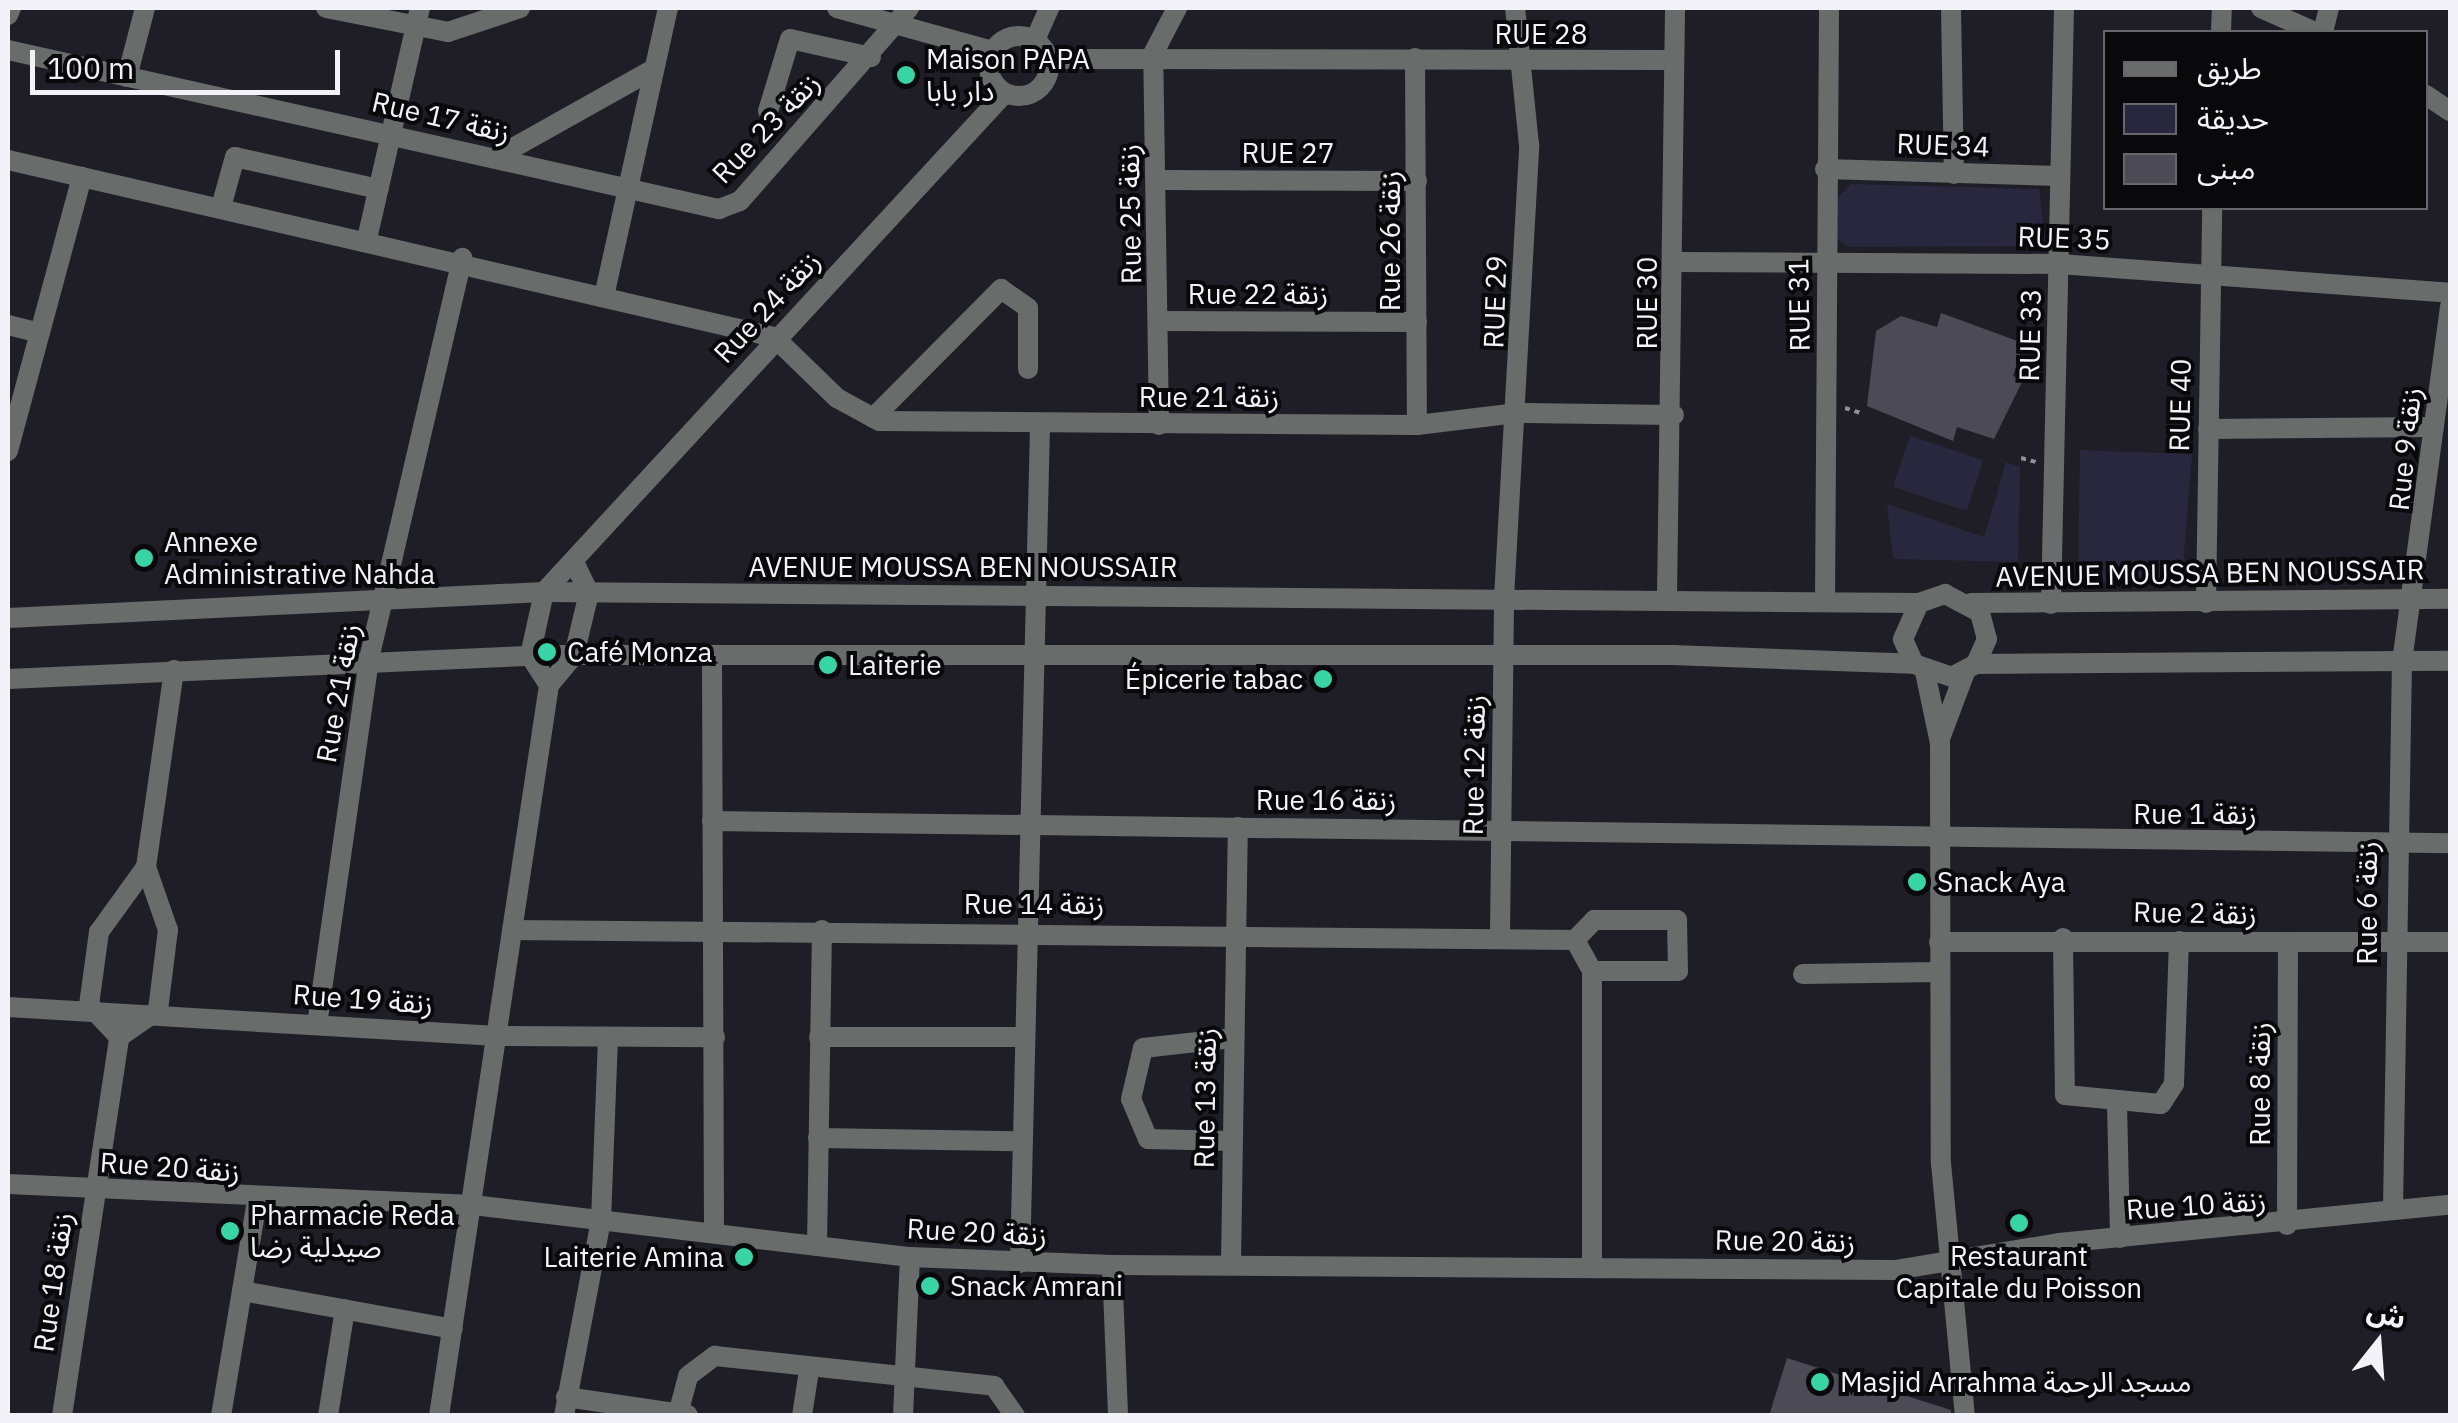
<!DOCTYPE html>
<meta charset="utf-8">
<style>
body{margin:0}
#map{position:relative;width:2458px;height:1423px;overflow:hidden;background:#1f1e27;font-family:"IBM Plex Sans","Noto Sans Arabic",sans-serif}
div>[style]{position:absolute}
.green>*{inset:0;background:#29273d}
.building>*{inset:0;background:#4c4b55}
.path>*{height:4px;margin-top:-2px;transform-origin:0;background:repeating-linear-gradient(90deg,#908f96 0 5px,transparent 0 10px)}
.minor>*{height:20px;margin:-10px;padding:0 10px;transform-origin:10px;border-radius:10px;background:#686d6b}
.minor>.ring{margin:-10px;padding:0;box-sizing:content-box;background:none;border:20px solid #686d6b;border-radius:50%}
.dots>*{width:28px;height:28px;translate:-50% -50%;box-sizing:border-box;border:5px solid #09090c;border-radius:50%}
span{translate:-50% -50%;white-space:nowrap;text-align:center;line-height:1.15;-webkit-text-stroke:8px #09090c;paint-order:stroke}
.street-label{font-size:28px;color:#f3f2f8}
.poi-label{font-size:28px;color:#f3f2f8}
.left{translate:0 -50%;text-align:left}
.right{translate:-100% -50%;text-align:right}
.frame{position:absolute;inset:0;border:10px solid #f3f2f8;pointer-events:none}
.legend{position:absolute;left:2103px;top:30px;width:325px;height:180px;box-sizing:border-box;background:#09090c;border:2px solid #67666a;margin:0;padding:12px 18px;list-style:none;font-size:30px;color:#f3f2f8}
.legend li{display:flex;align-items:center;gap:20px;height:50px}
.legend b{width:50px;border:2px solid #67666a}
.north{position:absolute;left:2328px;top:1293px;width:100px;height:100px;-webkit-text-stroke:8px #09090c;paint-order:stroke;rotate:17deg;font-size:28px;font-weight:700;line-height:40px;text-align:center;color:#f3f2f8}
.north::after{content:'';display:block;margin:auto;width:35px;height:45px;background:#f3f2f8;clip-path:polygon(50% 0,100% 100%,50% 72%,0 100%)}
.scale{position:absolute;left:30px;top:50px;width:310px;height:45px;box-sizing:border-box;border:5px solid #f3f2f8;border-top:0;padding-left:12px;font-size:30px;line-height:35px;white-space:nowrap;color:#f3f2f8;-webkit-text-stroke:8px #09090c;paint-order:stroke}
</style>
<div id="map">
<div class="green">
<div style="clip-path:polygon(1851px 184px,2039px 189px,2046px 246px,1849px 247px,1836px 238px,1835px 200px)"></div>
<div style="clip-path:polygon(1910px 436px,1983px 460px,1967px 511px,1893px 487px)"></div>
<div style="clip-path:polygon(2080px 450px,2192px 454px,2182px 580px,2093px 583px,2078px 575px)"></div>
<div style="clip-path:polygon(2006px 462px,2020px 467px,2018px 562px,1893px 559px,1887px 504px,1984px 537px)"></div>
</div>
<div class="building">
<div style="clip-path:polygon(1941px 313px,2023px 343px,2013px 376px,2023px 380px,1994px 439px,1957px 427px,1953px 441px,1867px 406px,1876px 331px,1901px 316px,1937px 327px)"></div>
<div style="clip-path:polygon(1787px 1358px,1951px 1410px,1951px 1416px,1769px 1416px)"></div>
</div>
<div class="path">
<div style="left:1845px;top:408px;width:20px;rotate:18deg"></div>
<div style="left:2021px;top:458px;width:16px;rotate:15deg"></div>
</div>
<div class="minor">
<div style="left:326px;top:8px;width:124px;rotate:11.1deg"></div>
<div style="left:448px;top:32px;width:76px;rotate:-18.4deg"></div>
<div style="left:837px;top:8px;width:162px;rotate:15.4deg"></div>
<div style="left:1951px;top:8px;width:166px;rotate:89deg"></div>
<div style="left:2261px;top:8px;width:59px;rotate:24deg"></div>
<div style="left:8px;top:15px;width:8px;rotate:-67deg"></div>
<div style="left:2221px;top:32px;width:24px;rotate:-88deg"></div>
<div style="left:2323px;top:32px;width:25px;rotate:-76deg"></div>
<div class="ring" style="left:989px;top:36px;width:40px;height:40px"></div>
<div style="left:1035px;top:40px;width:35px;rotate:-66deg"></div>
<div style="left:8px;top:50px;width:729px;rotate:12.61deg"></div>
<div style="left:719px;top:209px;width:22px;rotate:-21deg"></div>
<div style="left:740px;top:201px;width:257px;rotate:-48.8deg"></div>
<div style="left:1415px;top:58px;width:367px;rotate:89.7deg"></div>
<div style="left:1049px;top:59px;width:625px;rotate:0.09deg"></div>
<div style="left:127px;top:77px;width:71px;rotate:-75.4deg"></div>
<div style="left:2426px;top:95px;width:29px;rotate:34deg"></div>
<div style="left:768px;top:111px;width:75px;rotate:-73deg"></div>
<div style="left:790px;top:39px;width:83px;rotate:12.5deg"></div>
<div style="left:495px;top:158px;width:180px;rotate:-29.3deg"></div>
<div style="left:8px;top:160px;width:786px;rotate:13.01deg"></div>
<div style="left:774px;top:337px;width:88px;rotate:44.1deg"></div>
<div style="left:837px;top:398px;width:48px;rotate:28.7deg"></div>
<div style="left:879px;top:421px;width:538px;rotate:0.43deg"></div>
<div style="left:1417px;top:425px;width:102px;rotate:-6.8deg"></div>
<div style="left:1518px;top:413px;width:156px;rotate:0.7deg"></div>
<div style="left:1825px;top:169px;width:235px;rotate:1.7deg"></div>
<div style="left:1159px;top:180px;width:258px;rotate:0.2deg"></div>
<div style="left:221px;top:207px;width:52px;rotate:-74.4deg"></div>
<div style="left:235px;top:157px;width:147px;rotate:12.6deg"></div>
<div style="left:367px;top:239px;width:237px;rotate:-77.1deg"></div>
<div style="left:1675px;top:262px;width:384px;rotate:0.3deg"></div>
<div style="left:2059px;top:264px;width:392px;rotate:4.2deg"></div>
<div style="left:605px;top:292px;width:291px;rotate:-77.5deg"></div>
<div style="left:1159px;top:321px;width:258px;rotate:0.2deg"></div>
<div style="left:8px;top:325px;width:32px;rotate:14deg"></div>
<div style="left:873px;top:418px;width:182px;rotate:-45.2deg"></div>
<div style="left:1001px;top:289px;width:33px;rotate:35deg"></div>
<div style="left:1028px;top:308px;width:61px;rotate:90deg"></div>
<div style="left:1159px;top:425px;width:371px;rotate:-90.9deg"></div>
<div style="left:1153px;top:54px;width:52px;rotate:-62.4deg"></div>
<div style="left:2208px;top:429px;width:226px;rotate:-0.5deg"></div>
<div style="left:8px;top:451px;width:284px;rotate:-74.9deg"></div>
<div style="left:1667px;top:598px;width:590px;rotate:-89.22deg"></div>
<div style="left:1825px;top:601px;width:593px;rotate:-89.61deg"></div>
<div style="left:1971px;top:603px;width:479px;rotate:-0.5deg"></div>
<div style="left:2206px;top:603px;width:395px;rotate:-89.1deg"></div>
<div style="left:2051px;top:604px;width:596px;rotate:-88.75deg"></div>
<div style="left:8px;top:618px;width:537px;rotate:-2.78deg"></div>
<div style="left:544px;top:592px;width:1375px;rotate:0.46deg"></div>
<div style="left:1919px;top:603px;width:28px;rotate:-19deg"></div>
<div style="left:1945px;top:594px;width:40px;rotate:28deg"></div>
<div style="left:1980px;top:613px;width:27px;rotate:75deg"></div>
<div style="left:1987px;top:639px;width:27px;rotate:114deg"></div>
<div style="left:1976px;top:664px;width:27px;rotate:152deg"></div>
<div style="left:1952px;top:677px;width:40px;rotate:-161.1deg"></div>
<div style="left:1914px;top:664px;width:27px;rotate:-114deg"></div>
<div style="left:1903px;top:639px;width:39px;rotate:-66deg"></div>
<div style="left:712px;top:656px;width:577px;rotate:89.8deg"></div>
<div style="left:1976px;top:664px;width:474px;rotate:-0.4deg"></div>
<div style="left:1925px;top:672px;width:73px;rotate:78.1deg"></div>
<div style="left:1940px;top:743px;width:420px;rotate:89.9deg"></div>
<div style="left:1941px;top:1163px;width:254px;rotate:84.6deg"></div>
<div style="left:8px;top:679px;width:542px;rotate:-2.54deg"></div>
<div style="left:549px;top:655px;width:1123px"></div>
<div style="left:1672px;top:655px;width:242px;rotate:2.1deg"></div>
<div style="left:549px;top:685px;width:35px;rotate:-123deg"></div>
<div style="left:530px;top:656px;width:66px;rotate:-77.7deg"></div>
<div style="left:544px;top:592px;width:679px;rotate:-47.27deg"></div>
<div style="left:1941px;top:736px;width:68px;rotate:-69.4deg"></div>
<div style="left:712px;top:821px;width:1738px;rotate:0.73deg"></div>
<div style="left:512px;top:930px;width:1063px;rotate:0.54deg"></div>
<div style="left:1575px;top:940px;width:35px;rotate:61deg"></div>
<div style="left:1592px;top:971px;width:295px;rotate:90deg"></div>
<div style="left:1500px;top:933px;width:335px;rotate:-89.3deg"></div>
<div style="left:1504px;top:598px;width:454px;rotate:-86.8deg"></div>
<div style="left:1529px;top:145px;width:138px;rotate:-95.8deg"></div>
<div style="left:2063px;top:938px;width:157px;rotate:89.3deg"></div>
<div style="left:2065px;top:1095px;width:96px;rotate:5.4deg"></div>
<div style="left:2161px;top:1104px;width:24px;rotate:-57deg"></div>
<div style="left:2174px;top:1084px;width:143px;rotate:-88deg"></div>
<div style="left:1575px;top:940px;width:28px;rotate:-46deg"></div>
<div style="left:1594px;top:920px;width:83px"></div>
<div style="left:1677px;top:920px;width:51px;rotate:88.9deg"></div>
<div style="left:1678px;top:971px;width:86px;rotate:180deg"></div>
<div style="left:1939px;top:942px;width:511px"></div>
<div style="left:1803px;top:974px;width:137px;rotate:-0.8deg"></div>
<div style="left:8px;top:1007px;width:490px;rotate:3.4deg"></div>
<div style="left:497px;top:1036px;width:218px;rotate:0.3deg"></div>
<div style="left:317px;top:1025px;width:370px;rotate:-81.9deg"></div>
<div style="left:369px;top:659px;width:412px;rotate:-76.9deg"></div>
<div style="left:119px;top:1037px;width:44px;rotate:-133.2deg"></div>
<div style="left:89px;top:1005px;width:74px;rotate:-82.2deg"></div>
<div style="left:99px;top:932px;width:80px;rotate:-54.1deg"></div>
<div style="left:819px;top:1037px;width:205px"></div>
<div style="left:2117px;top:1103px;width:135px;rotate:88.7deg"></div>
<div style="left:818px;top:1138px;width:202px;rotate:0.9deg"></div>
<div style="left:1232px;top:1141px;width:84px;rotate:-178.6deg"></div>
<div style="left:1148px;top:1139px;width:43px;rotate:-113deg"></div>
<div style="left:1131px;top:1099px;width:52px;rotate:-76.8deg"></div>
<div style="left:1143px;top:1048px;width:92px;rotate:-6.3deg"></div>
<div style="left:8px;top:1184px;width:465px;rotate:2.6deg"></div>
<div style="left:473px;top:1205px;width:440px;rotate:6.8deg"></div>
<div style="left:910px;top:1257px;width:202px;rotate:2.3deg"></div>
<div style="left:1112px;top:1265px;width:783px;rotate:0.37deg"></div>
<div style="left:1895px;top:1270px;width:166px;rotate:-9.3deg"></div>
<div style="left:2059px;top:1243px;width:393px;rotate:-5.6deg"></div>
<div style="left:2393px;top:1209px;width:547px;rotate:-89.06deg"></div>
<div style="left:2402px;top:662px;width:360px;rotate:-82.3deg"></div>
<div style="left:2287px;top:1225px;width:283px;rotate:-89.8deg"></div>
<div style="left:817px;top:1246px;width:316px;rotate:-89.1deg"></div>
<div style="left:1020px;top:1263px;width:838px;rotate:-88.63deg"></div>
<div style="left:1231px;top:1264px;width:437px;rotate:-89.1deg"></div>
<div style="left:1112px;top:1265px;width:151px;rotate:87.7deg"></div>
<div style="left:242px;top:1291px;width:214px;rotate:10.2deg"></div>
<div style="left:566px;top:1397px;width:123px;rotate:8.4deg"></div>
<div style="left:678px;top:1414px;width:39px;rotate:-75deg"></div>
<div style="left:688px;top:1376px;width:34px;rotate:-37deg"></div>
<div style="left:715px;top:1356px;width:281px;rotate:6.1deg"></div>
<div style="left:994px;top:1386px;width:37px;rotate:55deg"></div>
<div style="left:62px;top:1416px;width:383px;rotate:-81.4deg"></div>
<div style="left:119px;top:1037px;width:47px;rotate:-34.7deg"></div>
<div style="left:158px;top:1010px;width:81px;rotate:-82.9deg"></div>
<div style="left:168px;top:930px;width:67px;rotate:-109.2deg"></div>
<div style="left:146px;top:867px;width:199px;rotate:-81.9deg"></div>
<div style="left:221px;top:1416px;width:219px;rotate:-80.5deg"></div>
<div style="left:328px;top:1416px;width:108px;rotate:-81deg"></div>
<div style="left:439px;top:1416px;width:739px;rotate:-81.44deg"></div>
<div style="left:549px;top:685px;width:39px;rotate:-50deg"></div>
<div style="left:574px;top:655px;width:64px;rotate:-76.4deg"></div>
<div style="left:589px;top:593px;width:32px;rotate:-116deg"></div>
<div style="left:564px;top:1416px;width:199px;rotate:-79.3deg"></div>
<div style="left:601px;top:1220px;width:183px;rotate:-87.8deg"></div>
<div style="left:802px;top:1416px;width:47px;rotate:-81.3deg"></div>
<div style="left:903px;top:1416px;width:159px;rotate:-87.5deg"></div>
</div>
<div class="dots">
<div style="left:906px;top:75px;background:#38d4a6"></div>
<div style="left:144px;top:558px;background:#38d4a6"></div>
<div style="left:547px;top:652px;background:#38d4a6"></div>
<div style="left:828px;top:665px;background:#38d4a6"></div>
<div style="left:1323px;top:679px;background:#38d4a6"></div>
<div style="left:1917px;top:882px;background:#38d4a6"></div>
<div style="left:2019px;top:1223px;background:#38d4a6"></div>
<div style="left:230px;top:1231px;background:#38d4a6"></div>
<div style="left:744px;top:1257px;background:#38d4a6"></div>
<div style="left:930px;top:1286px;background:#38d4a6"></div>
<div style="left:1820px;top:1382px;background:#38d4a6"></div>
</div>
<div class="street-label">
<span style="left:1541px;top:34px">RUE 28</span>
<span style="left:441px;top:117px;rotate:13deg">Rue 17 زنقة</span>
<span style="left:766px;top:128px;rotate:-46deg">Rue 23 زنقة</span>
<span style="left:1943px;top:145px;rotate:2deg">RUE 34</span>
<span style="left:1288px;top:153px">RUE 27</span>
<span style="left:1130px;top:214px;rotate:-91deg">Rue 25 زنقة</span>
<span style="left:2064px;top:238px;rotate:2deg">RUE 35</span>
<span style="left:1390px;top:241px;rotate:-90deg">Rue 26 زنقة</span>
<span style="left:1258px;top:294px">Rue 22 زنقة</span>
<span style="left:1495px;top:302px;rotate:-88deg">RUE 29</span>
<span style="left:1647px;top:303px;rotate:-90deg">RUE 30</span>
<span style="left:1799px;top:305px;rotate:-91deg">RUE 31</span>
<span style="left:767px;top:307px;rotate:-47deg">Rue 24 زنقة</span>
<span style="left:2030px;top:335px;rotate:-89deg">RUE 33</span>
<span style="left:1209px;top:397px">Rue 21 زنقة</span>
<span style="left:2180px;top:405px;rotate:-89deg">RUE 40</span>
<span style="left:2405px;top:449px;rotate:-84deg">Rue 9 زنقة</span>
<span style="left:963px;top:567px">AVENUE MOUSSA BEN NOUSSAIR</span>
<span style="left:2210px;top:573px;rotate:-1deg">AVENUE MOUSSA BEN NOUSSAIR</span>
<span style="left:338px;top:693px;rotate:-80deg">Rue 21 زنقة</span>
<span style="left:1474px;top:765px;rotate:-89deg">Rue 12 زنقة</span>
<span style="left:1326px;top:800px">Rue 16 زنقة</span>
<span style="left:2195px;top:814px">Rue 1 زنقة</span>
<span style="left:2367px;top:903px;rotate:-90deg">Rue 6 زنقة</span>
<span style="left:1034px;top:904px">Rue 14 زنقة</span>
<span style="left:2195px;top:913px;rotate:1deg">Rue 2 زنقة</span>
<span style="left:363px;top:999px;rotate:4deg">Rue 19 زنقة</span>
<span style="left:2260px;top:1084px;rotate:-90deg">Rue 8 زنقة</span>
<span style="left:1205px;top:1098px;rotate:-89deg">Rue 13 زنقة</span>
<span style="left:170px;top:1167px;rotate:4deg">Rue 20 زنقة</span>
<span style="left:2196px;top:1205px;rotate:-4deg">Rue 10 زنقة</span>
<span style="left:977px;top:1232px;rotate:3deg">Rue 20 زنقة</span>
<span style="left:1785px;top:1241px;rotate:1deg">Rue 20 زنقة</span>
<span style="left:53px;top:1282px;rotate:-82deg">Rue 18 زنقة</span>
</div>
<div class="poi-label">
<span class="left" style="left:926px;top:75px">Maison PAPA<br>دار بابا</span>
<span class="left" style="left:164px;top:558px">Annexe<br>Administrative Nahda</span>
<span class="left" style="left:567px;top:652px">Café Monza</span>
<span class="left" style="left:848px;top:665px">Laiterie</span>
<span class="right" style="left:1303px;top:679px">Épicerie tabac</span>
<span class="left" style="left:1937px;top:882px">Snack Aya</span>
<span class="left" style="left:250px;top:1231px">Pharmacie Reda<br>صيدلية رضا</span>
<span style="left:2019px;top:1272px">Restaurant<br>Capitale du Poisson</span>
<span class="right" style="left:724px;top:1257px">Laiterie Amina</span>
<span class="left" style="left:950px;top:1286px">Snack Amrani</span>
<span class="left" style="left:1840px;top:1382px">Masjid Arrahma مسجد الرحمة</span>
</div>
<div class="frame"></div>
<ul class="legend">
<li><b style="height:12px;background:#686d6b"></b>طريق</li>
<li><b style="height:28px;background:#29273d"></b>حديقة</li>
<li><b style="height:28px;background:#4c4b55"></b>مبنى</li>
</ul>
<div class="north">ش</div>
<div class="scale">100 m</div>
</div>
